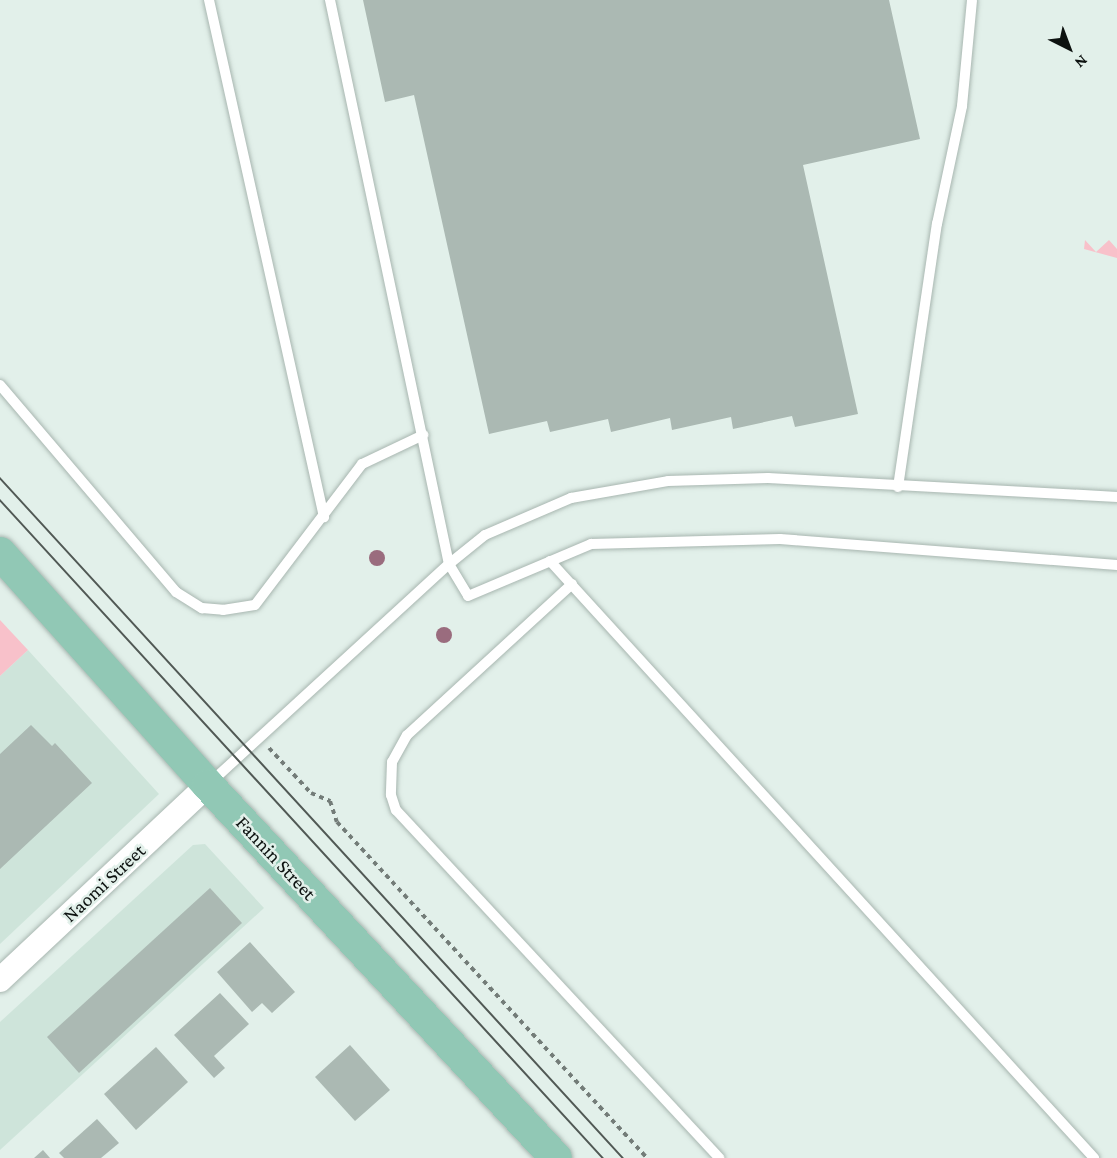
<!DOCTYPE html>
<style>
body{margin:0}
#map{position:relative;width:1117px;height:1158px;overflow:hidden;background:#e2f0ea;font-family:"Crimson Pro",serif}
div>[style]{position:absolute}
.built>*{inset:0;background:#cee4da}
.green>*{inset:0;background:#f8c1ca}
.building>*{inset:0;background:#abb9b3}
.path>*{height:4px;margin-top:-2px;transform-origin:0;background:repeating-linear-gradient(90deg,#737c78 0 4.5px,transparent 0 9px)}
.roads{filter:drop-shadow(0 0 2px #a8b6b0) drop-shadow(0 0 2px #a8b6b0)}
.service>*{height:10px;margin:-5px;padding:0 5px;transform-origin:5px;border-radius:5px;background:#fff}
.tertiary>*{height:24px;margin:-12px;padding:0 12px;transform-origin:12px;border-radius:12px;background:#fff}
.primary>*{height:32px;margin:-16px;padding:0 16px;transform-origin:16px;border-radius:16px;background:#91c8b5}
.tram>*{height:1.5px;margin:-0.75px;padding:0 0.75px;transform-origin:0.75px;border-radius:0.75px;background:#515955}
.trees>*{width:16px;height:16px;margin:-8px;border-radius:50%;background:#9a6c7e}
span{translate:-50% -50%;white-space:nowrap;text-align:center;line-height:1.15;-webkit-text-stroke:5px #e2f0ea;paint-order:stroke}
.street-label{font-size:20px;color:#0d1210}
.north{position:absolute;left:1039px;top:18px;width:60px;height:60px;-webkit-text-stroke:4px #e2f0ea;paint-order:stroke;rotate:138deg;font-size:16px;font-weight:700;line-height:24px;text-align:center;color:#0d1210}
.north::after{content:'';display:block;margin:auto;width:21px;height:27px;background:#0d1210;clip-path:polygon(50% 0,100% 100%,50% 72%,0 100%)}
</style>
<div id="map">
<div class="built">
<div style="clip-path:polygon(28px 650px,159px 794px,0 944px,0 676px)"></div>
<div style="clip-path:polygon(205px 844px,264px 908px,0 1150px,0 1022px,193px 845px)"></div>
</div>
<div class="green">
<div style="clip-path:polygon(1085px 240px,1096px 252px,1109px 240px,1117px 249px,1117px 258px,1084px 249px)"></div>
<div style="clip-path:polygon(0 620px,28px 650px,0 676px)"></div>
</div>
<div class="building">
<div style="clip-path:polygon(363px 0,889px 0,920px 139px,803px 165px,858px 414px,795px 427px,792px 416px,733px 429px,731px 417px,672px 430px,670px 418px,611px 432px,608px 419px,550px 432px,547px 421px,489px 434px,414px 95px,385px 102px)"></div>
<div style="clip-path:polygon(31px 725px,52px 746px,55px 743px,92px 783px,0 869px,0 754px)"></div>
<div style="clip-path:polygon(210px 888px,242px 923px,79px 1073px,47px 1037px)"></div>
<div style="clip-path:polygon(250px 942px,295px 992px,272px 1013px,262px 1003px,252px 1012px,217px 972px)"></div>
<div style="clip-path:polygon(220px 993px,249px 1024px,214px 1056px,225px 1068px,214px 1078px,174px 1035px)"></div>
<div style="clip-path:polygon(350px 1045px,390px 1090px,355px 1121px,315px 1077px)"></div>
<div style="clip-path:polygon(156px 1047px,188px 1082px,136px 1130px,104px 1094px)"></div>
<div style="clip-path:polygon(97px 1119px,119px 1143px,101px 1158px,64px 1158px,59px 1153px)"></div>
<div style="clip-path:polygon(43px 1150px,50px 1158px,34px 1158px)"></div>
</div>
<div class="path">
<div style="left:269px;top:748px;width:62px;rotate:47deg"></div>
<div style="left:311px;top:793px;width:21px;rotate:23deg"></div>
<div style="left:330px;top:801px;width:22px;rotate:72deg"></div>
<div style="left:337px;top:822px;width:457px;rotate:47.3deg"></div>
</div>
<div class="roads">
<div class="service">
<div style="left:209px;top:0;width:530px;rotate:77.46deg"></div>
<div style="left:330px;top:0;width:576px;rotate:78.09deg"></div>
<div style="left:449px;top:564px;width:37px;rotate:59deg"></div>
<div style="left:468px;top:596px;width:134px;rotate:-22.9deg"></div>
<div style="left:591px;top:544px;width:189px;rotate:-1.5deg"></div>
<div style="left:780px;top:539px;width:338px;rotate:4.4deg"></div>
<div style="left:0;top:385px;width:272px;rotate:49.6deg"></div>
<div style="left:176px;top:592px;width:31px;rotate:32deg"></div>
<div style="left:202px;top:608px;width:21px;rotate:5deg"></div>
<div style="left:223px;top:610px;width:32px;rotate:-9deg"></div>
<div style="left:255px;top:605px;width:177px;rotate:-52.8deg"></div>
<div style="left:362px;top:464px;width:68px;rotate:-25.4deg"></div>
<div style="left:898px;top:487px;width:266px;rotate:-81.6deg"></div>
<div style="left:937px;top:224px;width:121px;rotate:-78deg"></div>
<div style="left:962px;top:106px;width:106px;rotate:-84.6deg"></div>
<div style="left:550px;top:561px;width:808px;rotate:47.66deg"></div>
<div style="left:572px;top:584px;width:224px;rotate:137.5deg"></div>
<div style="left:407px;top:735px;width:31px;rotate:119deg"></div>
<div style="left:392px;top:762px;width:33px;rotate:92deg"></div>
<div style="left:391px;top:795px;width:16px;rotate:72deg"></div>
<div style="left:396px;top:810px;width:475px;rotate:47.1deg"></div>
<div style="left:211px;top:782px;width:323px;rotate:-42.5deg"></div>
<div style="left:449px;top:564px;width:46px;rotate:-38.9deg"></div>
<div style="left:485px;top:535px;width:94px;rotate:-23.3deg"></div>
<div style="left:571px;top:498px;width:98px;rotate:-9.9deg"></div>
<div style="left:668px;top:481px;width:100px;rotate:-1.7deg"></div>
<div style="left:768px;top:478px;width:350px;rotate:3.1deg"></div>
</div>
<div class="tertiary">
<div style="left:0;top:980px;width:285px;rotate:-43.2deg"></div>
</div>
<div class="primary">
<div style="left:0;top:553px;width:312px;rotate:48.1deg"></div>
<div style="left:208px;top:785px;width:510px;rotate:46.99deg"></div>
</div>
</div>
<div class="tram">
<div style="left:0;top:478px;width:922px;rotate:47.5deg"></div>
<div style="left:0;top:500px;width:893px;rotate:47.5deg"></div>
</div>
<div class="trees">
<div style="left:377px;top:558px"></div>
<div style="left:444px;top:635px"></div>
</div>
<div class="street-label">
<span style="left:276px;top:858px;rotate:47deg">Fannin Street</span>
<span style="left:104px;top:883px;rotate:-43deg">Naomi Street</span>
</div>
<div class="north">N</div>
</div>
